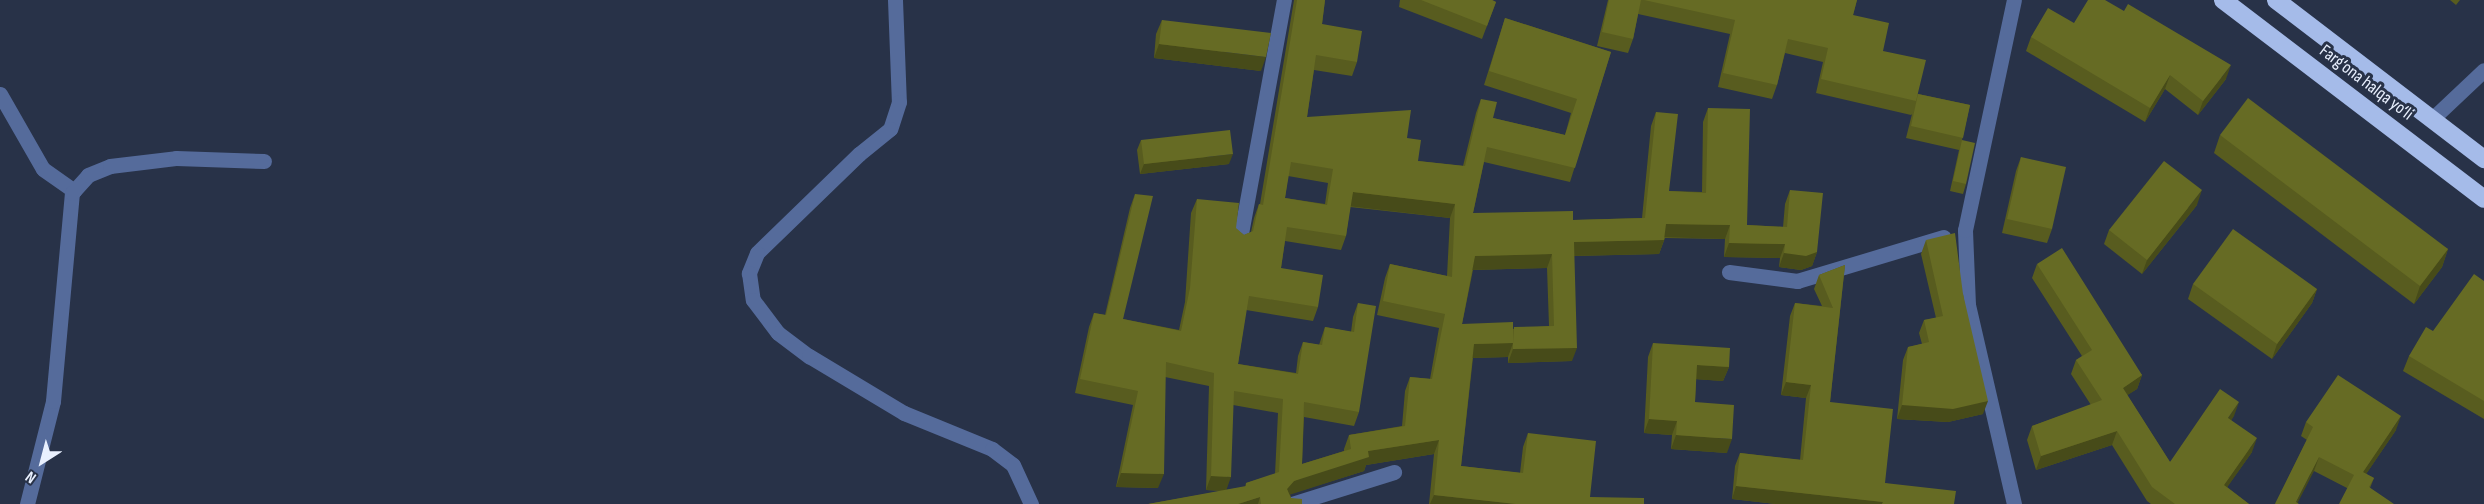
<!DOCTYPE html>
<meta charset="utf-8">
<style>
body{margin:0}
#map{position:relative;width:2484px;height:504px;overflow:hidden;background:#283248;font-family:"Sofia Sans Condensed",sans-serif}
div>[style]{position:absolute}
.street>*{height:15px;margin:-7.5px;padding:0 7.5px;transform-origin:7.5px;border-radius:7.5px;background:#556b9b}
.highway>*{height:18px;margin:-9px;padding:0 9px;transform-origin:9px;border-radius:9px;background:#a5bbe9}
.wall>*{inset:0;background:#585c1f}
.shaded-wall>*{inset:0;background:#474b19}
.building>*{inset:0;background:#666b24}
span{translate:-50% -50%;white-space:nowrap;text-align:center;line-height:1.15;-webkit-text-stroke:6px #283248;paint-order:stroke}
.street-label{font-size:18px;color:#e9f0fe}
.north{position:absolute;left:12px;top:432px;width:60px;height:60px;-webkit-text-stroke:4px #283248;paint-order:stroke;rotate:216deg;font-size:16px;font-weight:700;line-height:24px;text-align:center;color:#e9f0fe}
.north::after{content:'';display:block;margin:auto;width:21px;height:27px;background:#e9f0fe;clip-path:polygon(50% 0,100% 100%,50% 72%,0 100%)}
</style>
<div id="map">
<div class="street">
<div style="left:895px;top:0;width:102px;rotate:87.8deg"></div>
<div style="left:899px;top:102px;width:28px;rotate:108deg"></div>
<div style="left:890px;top:129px;width:40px;rotate:141deg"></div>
<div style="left:859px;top:154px;width:142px;rotate:135.9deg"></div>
<div style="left:757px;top:253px;width:22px;rotate:112deg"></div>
<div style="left:749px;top:273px;width:27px;rotate:82deg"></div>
<div style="left:753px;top:300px;width:41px;rotate:52.9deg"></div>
<div style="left:778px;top:333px;width:39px;rotate:37deg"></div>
<div style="left:809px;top:356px;width:111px;rotate:31deg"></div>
<div style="left:904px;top:413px;width:95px;rotate:22.2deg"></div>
<div style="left:992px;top:449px;width:26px;rotate:37deg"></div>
<div style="left:1013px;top:465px;width:43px;rotate:65.2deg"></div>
<div style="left:0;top:94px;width:86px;rotate:60.2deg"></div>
<div style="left:43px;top:169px;width:38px;rotate:35deg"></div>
<div style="left:2432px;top:119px;width:71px;rotate:-43.3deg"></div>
<div style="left:1240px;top:239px;width:243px;rotate:-79.6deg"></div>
<div style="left:1729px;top:272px;width:69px;rotate:7.5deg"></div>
<div style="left:1797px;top:281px;width:153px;rotate:-16.7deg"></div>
<div style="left:27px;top:504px;width:106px;rotate:-75.8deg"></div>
<div style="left:53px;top:401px;width:209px;rotate:-84.8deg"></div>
<div style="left:72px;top:193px;width:24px;rotate:-48deg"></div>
<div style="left:88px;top:175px;width:24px;rotate:-22deg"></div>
<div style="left:110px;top:166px;width:66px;rotate:-6.9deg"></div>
<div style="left:176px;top:158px;width:88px;rotate:2deg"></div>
<div style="left:1292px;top:504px;width:107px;rotate:-17.4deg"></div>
<div style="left:2014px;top:504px;width:204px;rotate:-103deg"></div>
<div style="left:1968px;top:305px;width:75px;rotate:-92.3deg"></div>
<div style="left:1965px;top:230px;width:235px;rotate:-78deg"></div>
</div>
<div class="highway">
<div style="left:2223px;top:0;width:328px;rotate:37.3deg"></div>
<div style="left:2276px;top:0;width:262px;rotate:37.4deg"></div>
</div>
<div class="wall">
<div style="clip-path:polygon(evenodd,1294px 0,1325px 0,1322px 24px,1357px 62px,1352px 76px,1314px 70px,1307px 117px,1407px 138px,1418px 161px,1463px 166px,1476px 113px,1481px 99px,1493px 118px,1565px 135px,1571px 113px,1484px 85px,1505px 18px,1611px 52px,1570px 182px,1484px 162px,1473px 213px,1573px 220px,1642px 218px,1651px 126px,1656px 112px,1669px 191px,1702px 192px,1703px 122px,1708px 108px,1747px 225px,1783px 227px,1785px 204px,1790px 190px,1817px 252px,1812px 266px,1801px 270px,1779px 267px,1780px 258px,1724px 257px,1725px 239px,1665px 238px,1659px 254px,1574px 256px,1572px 361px,1508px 363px,1508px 357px,1473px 358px,1461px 466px,1520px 473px,1523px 447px,1528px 433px,1590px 497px,1644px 504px,1429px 504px,1434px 454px,1366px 465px,1364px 471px,1290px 494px,1291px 498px,1302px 504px,1148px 504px,1222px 491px,1206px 490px,1209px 386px,1165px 377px,1158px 488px,1116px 487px,1133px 405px,1075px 393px,1089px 327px,1094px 313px,1105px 315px,1130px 208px,1135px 194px,1123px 319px,1179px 330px,1185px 302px,1191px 213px,1197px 199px,1244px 235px,1251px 232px,1254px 218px,1259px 204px,1260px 204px,1294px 0,1288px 176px,1328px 183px,1325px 204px,1285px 198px,1288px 176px,1294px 0,1350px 207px,1450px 218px,1447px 276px,1390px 264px,1385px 278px,1377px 315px,1439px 328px,1430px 379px,1410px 377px,1405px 391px,1402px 426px,1349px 435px,1344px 449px,1344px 451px,1302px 464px,1304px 417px,1354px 426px,1359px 412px,1358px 303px,1353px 317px,1351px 332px,1325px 327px,1319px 345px,1303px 342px,1298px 356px,1296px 373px,1238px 364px,1246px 310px,1313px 321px,1318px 307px,1281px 268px,1285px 241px,1341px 250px,1346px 236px,1350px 207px,1294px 0,1547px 268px,1549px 326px,1513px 329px,1462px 324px,1473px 270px,1547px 268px,1294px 0,1233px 405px,1278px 413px,1275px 474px,1246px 483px,1245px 487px,1226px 490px,1233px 405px)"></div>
<div style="clip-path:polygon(1400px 0,1492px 0,1496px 2px,1482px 39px,1399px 7px)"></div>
<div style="clip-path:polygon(1608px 0,1857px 0,1853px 15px,1918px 94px,1970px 105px,1962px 140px,1966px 184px,1963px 194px,1950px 191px,1959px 150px,1906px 138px,1912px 114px,1911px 115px,1816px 93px,1823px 62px,1785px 53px,1777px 85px,1772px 99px,1718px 87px,1730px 34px,1638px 14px,1633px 39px,1628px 53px,1597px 46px)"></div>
<div style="clip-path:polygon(2450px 0,2460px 0,2456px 5px)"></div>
<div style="clip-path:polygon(1162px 20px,1261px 71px,1154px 58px,1156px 34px)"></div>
<div style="clip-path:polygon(2074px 23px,2226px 79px,2198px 115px,2165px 89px,2145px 122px,2026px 51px,2031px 37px)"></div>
<div style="clip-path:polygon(2220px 135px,2448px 249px,2442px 267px,2414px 304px,2214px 153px)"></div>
<div style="clip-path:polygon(1141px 140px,1229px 164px,1140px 174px,1137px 150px)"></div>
<div style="clip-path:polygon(2021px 157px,2052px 229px,2047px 243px,2002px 233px,2016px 171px)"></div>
<div style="clip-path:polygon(2197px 205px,2142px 274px,2104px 244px,2109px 230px)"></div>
<div style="clip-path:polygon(1926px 240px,1963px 294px,1983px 414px,1948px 422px,1897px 419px,1903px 360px,1908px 347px,1922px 344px,1919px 333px,1924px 320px,1936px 318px,1921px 254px)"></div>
<div style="clip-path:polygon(2037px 264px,2142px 375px,2137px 389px,2127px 395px,2170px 462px,2234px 416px,2231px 420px,2252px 452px,2227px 487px,2249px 504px,2151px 504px,2147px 501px,2112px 445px,2036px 470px,2027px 440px,2032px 426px,2091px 405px,2071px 374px,2076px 360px,2082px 356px,2032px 278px)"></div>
<div style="clip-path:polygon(1845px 265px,1830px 402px,1885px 483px,1954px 504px,1776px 504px,1732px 499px,1735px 466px,1740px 453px,1800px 460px,1806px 398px,1781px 395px,1790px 316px,1795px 303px,1822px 306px,1814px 289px,1819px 275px)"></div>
<div style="clip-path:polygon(2484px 281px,2484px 419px,2403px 371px,2409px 356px)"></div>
<div style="clip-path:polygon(2193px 284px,2317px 289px,2312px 303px,2272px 359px,2188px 299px)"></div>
<div style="clip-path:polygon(1653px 343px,1729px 367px,1723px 381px,1696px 379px,1695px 402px,1727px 453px,1671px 449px,1672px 435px,1644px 433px,1648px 357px)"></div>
<div style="clip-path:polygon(2306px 422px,2396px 430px,2366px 474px,2374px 478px,2370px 488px,2347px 488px,2314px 471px,2275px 504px,2307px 440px,2301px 436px)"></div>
</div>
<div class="shaded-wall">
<div style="clip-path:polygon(1159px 44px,1266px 57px,1261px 71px,1154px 58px)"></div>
<div style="clip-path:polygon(2231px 65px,2226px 79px,2198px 115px,2203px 101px)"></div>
<div style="clip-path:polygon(2170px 75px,2165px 89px,2145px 122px,2150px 108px)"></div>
<div style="clip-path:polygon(1233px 154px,1229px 164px,1140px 174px,1144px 164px)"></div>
<div style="clip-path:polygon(2202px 190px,2197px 205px,2142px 274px,2147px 260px)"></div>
<div style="clip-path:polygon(1353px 192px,1455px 204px,1450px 218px,1348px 206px)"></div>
<div style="clip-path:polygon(1666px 224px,1730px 225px,1725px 239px,1661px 237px)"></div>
<div style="clip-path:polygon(1664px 240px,1659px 254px,1569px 256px,1574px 242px)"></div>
<div style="clip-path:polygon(1729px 243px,1785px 244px,1780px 258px,1724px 257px)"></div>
<div style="clip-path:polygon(2448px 249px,2442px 267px,2414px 304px,2420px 286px)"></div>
<div style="clip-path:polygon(1817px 252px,1812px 266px,1801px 270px,1779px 267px,1784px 253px)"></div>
<div style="clip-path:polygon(1552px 254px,1547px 268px,1470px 270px,1475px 256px)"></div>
<div style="clip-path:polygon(2317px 289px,2312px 303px,2272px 359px,2277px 344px)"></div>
<div style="clip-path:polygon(1513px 343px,1508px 357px,1469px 358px,1474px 344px)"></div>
<div style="clip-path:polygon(1577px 348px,1572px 361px,1508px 363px,1513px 349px)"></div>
<div style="clip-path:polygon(1697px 365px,1729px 367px,1723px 381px,1692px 379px)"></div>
<div style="clip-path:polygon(2142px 375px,2137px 389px,2117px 402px,2123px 388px)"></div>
<div style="clip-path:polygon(1786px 382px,1811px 385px,1806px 398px,1781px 395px)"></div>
<div style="clip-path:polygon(1988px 401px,1983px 414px,1948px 422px,1897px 419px,1902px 405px)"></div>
<div style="clip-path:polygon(2239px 402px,2234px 416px,2223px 432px,2228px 418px)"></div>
<div style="clip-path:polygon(2401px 416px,2396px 430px,2358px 486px,2363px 472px)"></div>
<div style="clip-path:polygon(1649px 419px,1677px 421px,1672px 435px,1644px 433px)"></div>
<div style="clip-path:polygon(2117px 431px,2112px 445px,2036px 470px,2041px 456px)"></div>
<div style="clip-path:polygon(1676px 435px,1732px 439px,1727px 453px,1671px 449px)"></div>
<div style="clip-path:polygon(2257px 438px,2252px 452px,2219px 499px,2224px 485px)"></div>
<div style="clip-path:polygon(1439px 440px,1434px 454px,1366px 465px,1364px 471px,1289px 495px,1287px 489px,1294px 481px,1368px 451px)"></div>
<div style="clip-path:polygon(2319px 457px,2314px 471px,2297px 504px,2295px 504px)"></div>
<div style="clip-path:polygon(1121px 473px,1164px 474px,1158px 488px,1116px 487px)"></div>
<div style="clip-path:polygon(1211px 476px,1231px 477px,1226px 491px,1206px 490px)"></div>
<div style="clip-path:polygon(1736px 486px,1883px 502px,1882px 504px,1776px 504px,1732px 499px)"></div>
<div style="clip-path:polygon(1434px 495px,1516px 504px,1430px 504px)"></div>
<div style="clip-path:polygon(1260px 497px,1258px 504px,1238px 504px)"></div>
</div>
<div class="building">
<div style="clip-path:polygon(evenodd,1297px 0,1325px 0,1322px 24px,1362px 31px,1357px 62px,1316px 55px,1307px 117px,1411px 110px,1407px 138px,1421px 140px,1418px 161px,1465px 166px,1481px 99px,1497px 102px,1493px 118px,1565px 135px,1577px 99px,1489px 71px,1505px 18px,1611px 52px,1575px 168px,1487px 147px,1473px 213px,1573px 211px,1573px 220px,1645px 218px,1656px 112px,1678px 114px,1669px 191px,1706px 193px,1708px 108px,1750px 109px,1747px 225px,1787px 227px,1790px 190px,1823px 193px,1817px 252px,1806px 256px,1784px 253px,1785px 244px,1729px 243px,1730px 225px,1666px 224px,1664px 240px,1574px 242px,1577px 348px,1513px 349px,1513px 343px,1474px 344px,1461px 466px,1523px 473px,1528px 433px,1596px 441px,1590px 497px,1644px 498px,1644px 504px,1516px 504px,1434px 495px,1439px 440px,1368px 451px,1369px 457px,1294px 481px,1287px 489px,1291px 498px,1302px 499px,1302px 504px,1261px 504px,1260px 497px,1238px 504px,1148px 504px,1246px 486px,1246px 483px,1279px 472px,1283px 399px,1234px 391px,1231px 477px,1211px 476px,1214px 373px,1166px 362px,1164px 474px,1121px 473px,1138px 391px,1080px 379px,1094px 313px,1106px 315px,1135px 194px,1153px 196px,1123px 319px,1181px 331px,1190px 288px,1197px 199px,1239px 203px,1236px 228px,1244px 235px,1253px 231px,1259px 204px,1263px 205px,1297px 0,1291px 162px,1333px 169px,1327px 205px,1285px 198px,1291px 162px,1297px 0,1353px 192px,1455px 204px,1452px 277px,1390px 264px,1383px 301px,1445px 314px,1432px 379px,1410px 377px,1405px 426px,1349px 435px,1351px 449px,1302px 464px,1304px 402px,1359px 412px,1376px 306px,1358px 303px,1354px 332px,1325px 327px,1322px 345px,1303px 342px,1298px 374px,1238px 364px,1249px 296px,1318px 307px,1323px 275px,1281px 268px,1287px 227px,1346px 236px,1353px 192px,1297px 0,1552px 254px,1554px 326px,1514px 327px,1513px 343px,1513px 322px,1462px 324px,1475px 256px,1552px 254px)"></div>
<div style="clip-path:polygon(1421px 0,1492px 0,1496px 2px,1487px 26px)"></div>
<div style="clip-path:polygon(1609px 0,1641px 0,1633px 39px,1602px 32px)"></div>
<div style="clip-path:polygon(1644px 0,1857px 0,1853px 15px,1889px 23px,1883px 51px,1926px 60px,1916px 101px,1821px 79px,1828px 48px,1788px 39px,1777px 85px,1723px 73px,1735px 20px)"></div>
<div style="clip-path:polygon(2088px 0,2105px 0,2124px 11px,2128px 4px,2231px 65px,2203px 101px,2170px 75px,2150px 108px,2031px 37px,2048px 8px,2074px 23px)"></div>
<div style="clip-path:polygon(1162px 20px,1271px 33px,1266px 57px,1159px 44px)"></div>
<div style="clip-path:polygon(1918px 94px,1970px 105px,1963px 138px,1911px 126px)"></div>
<div style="clip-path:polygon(2248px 98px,2448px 249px,2420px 286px,2220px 135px)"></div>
<div style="clip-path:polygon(1230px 130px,1233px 154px,1144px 164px,1141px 140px)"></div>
<div style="clip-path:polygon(1962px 140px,1975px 143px,1966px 184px,1953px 181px)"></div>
<div style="clip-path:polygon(2021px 157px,2066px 167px,2052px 229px,2007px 219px)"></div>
<div style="clip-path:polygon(2164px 161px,2202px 190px,2147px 260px,2109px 230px)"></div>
<div style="clip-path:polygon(2233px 229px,2317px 289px,2277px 344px,2193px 284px)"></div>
<div style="clip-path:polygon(1955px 233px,1963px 294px,1988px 401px,1953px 409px,1902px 405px,1908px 347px,1929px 342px,1924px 320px,1943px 316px,1926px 240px)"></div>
<div style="clip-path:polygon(2062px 248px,2142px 375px,2123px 388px,2170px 462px,2220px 389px,2239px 402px,2228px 418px,2257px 438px,2224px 485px,2249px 504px,2175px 504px,2152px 487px,2117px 431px,2041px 456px,2032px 426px,2102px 400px,2076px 360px,2092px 350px,2037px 264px)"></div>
<div style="clip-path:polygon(1845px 265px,1830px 402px,1893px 409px,1885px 483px,1956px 491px,1954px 504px,1882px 504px,1883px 502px,1736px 486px,1740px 453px,1803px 460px,1811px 385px,1786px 382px,1795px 303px,1833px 308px,1819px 275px)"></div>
<div style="clip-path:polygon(2474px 274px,2484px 281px,2484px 401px,2409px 356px,2426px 327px,2433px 331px)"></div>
<div style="clip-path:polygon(1653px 343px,1730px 348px,1729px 367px,1697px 365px,1695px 402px,1734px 405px,1732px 439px,1676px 435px,1677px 421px,1649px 419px)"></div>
<div style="clip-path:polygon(2338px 375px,2401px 416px,2363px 472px,2374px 478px,2369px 487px,2394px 504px,2339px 504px,2354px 475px,2319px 457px,2296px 502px,2299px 504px,2275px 504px,2313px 427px,2306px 422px)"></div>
</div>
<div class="street-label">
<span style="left:2366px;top:83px;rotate:37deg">Farg‘ona halqa yo‘li</span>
</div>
<div class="north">N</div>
</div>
